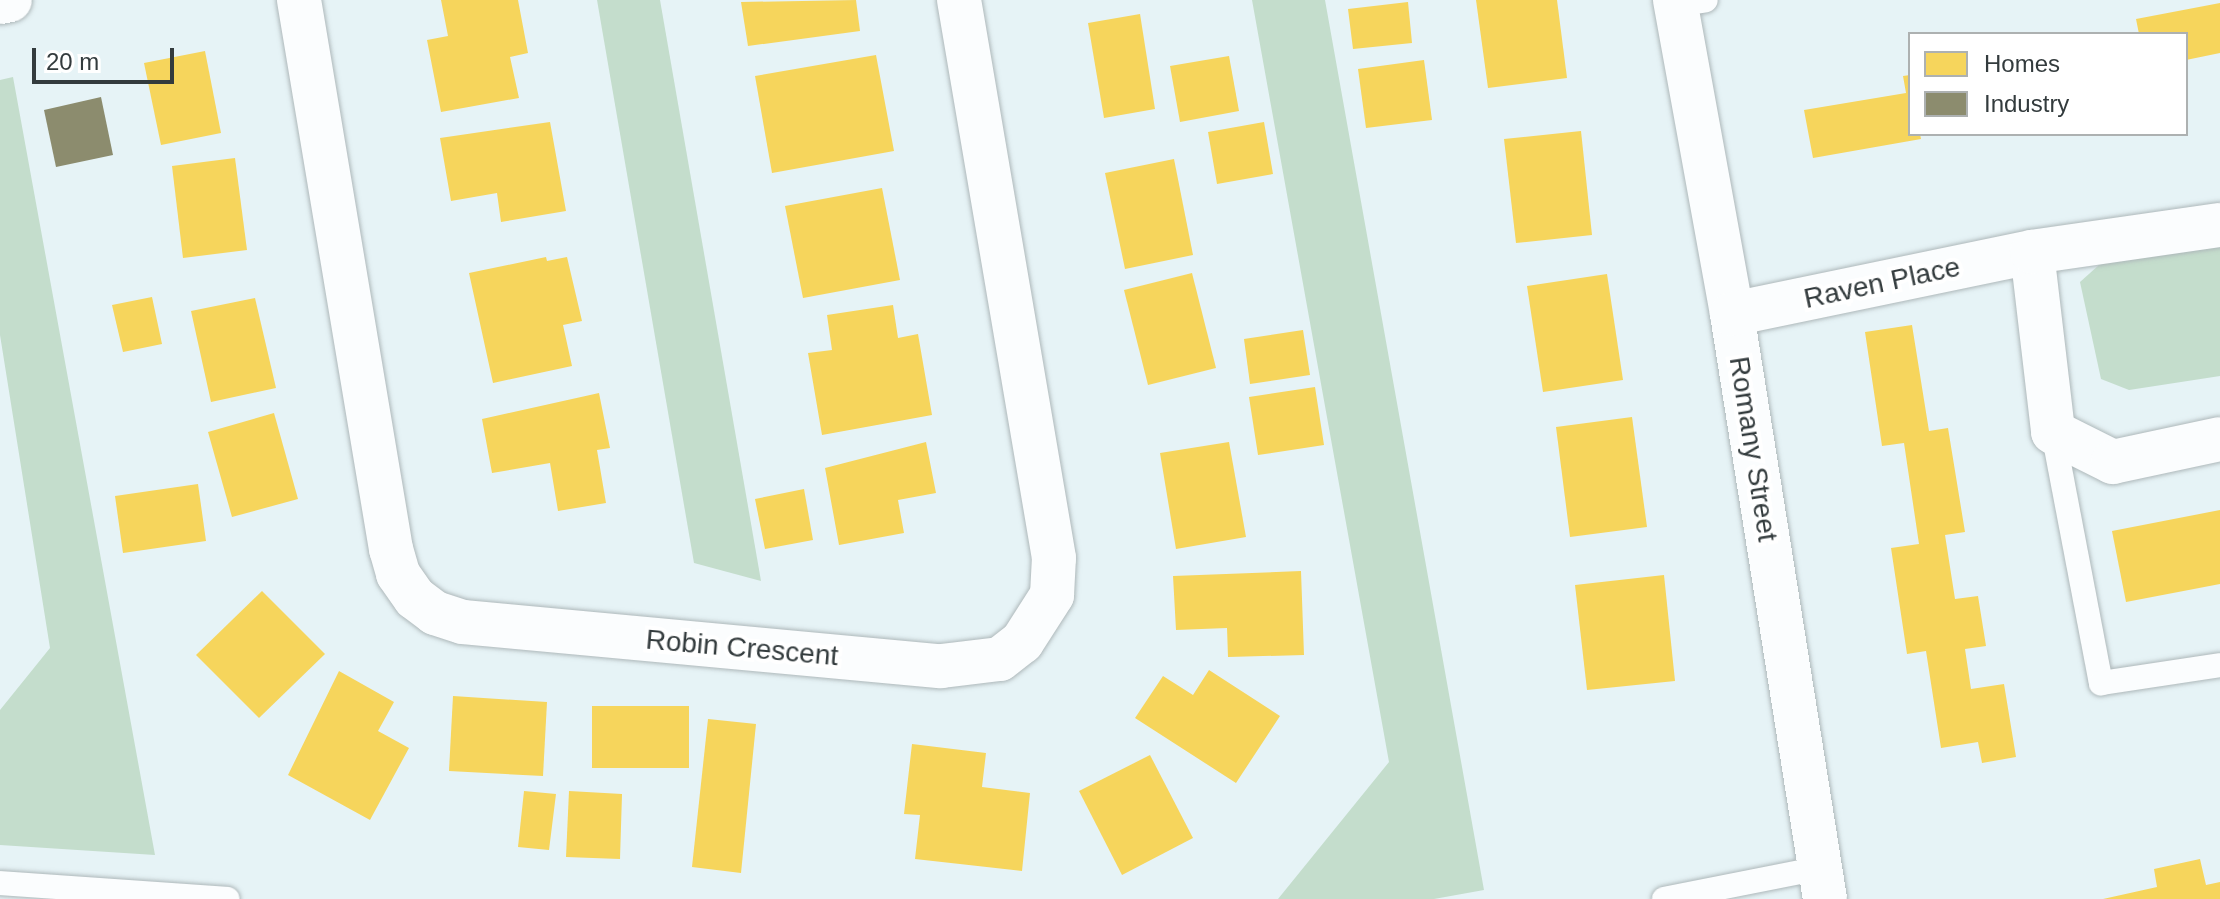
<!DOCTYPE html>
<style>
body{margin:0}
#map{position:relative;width:2220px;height:899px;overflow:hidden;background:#e6f3f6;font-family:Arial,sans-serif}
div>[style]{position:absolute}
.green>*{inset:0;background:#c4ddcc}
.homes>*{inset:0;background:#f6d55c}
.industry>*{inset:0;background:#8c8c6e}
.roads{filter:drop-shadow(0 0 2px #aeb8ba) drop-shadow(0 0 2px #aeb8ba)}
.service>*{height:24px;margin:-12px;padding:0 12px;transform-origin:12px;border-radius:12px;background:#fbfdfe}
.minor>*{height:44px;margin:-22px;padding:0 22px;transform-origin:22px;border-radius:22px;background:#fbfdfe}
span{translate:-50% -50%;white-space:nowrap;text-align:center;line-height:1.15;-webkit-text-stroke:8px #fff;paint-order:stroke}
.street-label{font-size:28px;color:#333b3d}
.legend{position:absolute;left:1908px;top:32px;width:280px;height:104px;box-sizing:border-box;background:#fff;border:2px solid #adb1b1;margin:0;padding:10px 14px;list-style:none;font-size:24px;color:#333b3d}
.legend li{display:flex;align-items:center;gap:16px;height:40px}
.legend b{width:40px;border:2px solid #adb1b1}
.scale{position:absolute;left:32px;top:48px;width:142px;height:36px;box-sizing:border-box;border:4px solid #333b3d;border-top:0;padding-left:10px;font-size:24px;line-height:28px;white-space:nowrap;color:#333b3d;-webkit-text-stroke:6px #fff;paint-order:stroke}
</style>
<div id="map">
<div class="green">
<div style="clip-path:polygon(597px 0,660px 0,761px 581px,694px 563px)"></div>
<div style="clip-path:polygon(1252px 0,1325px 0,1484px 890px,1434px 899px,1278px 899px,1389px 762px)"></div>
<div style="clip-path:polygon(13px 77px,155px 855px,0 845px,0 710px,50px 648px,0 335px,0 80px)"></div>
<div style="clip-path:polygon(2220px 241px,2220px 376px,2129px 390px,2101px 379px,2080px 282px,2109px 256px)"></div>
</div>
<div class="homes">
<div style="clip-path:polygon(441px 0,518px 0,528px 53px,510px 57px,519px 98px,441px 112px,427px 40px,448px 36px)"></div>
<div style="clip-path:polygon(856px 0,860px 31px,748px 46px,741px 2px)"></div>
<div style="clip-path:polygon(1476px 0,1557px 0,1567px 78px,1488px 88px)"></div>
<div style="clip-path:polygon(1408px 2px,1412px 43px,1353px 49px,1348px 9px)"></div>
<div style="clip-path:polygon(2220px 3px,2220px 53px,2186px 60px,2186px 34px,2139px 34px,2136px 19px)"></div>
<div style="clip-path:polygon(1140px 14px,1155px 109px,1104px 118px,1088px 23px)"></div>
<div style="clip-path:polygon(205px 51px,221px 133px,161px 145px,144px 63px)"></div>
<div style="clip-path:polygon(876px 55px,894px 151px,772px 173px,755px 76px)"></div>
<div style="clip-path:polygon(1229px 56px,1239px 111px,1180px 122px,1170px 66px)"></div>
<div style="clip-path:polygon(1424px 60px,1432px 120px,1366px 128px,1358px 69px)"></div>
<div style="clip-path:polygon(1910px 75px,1910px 134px,1920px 134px,1921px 139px,1813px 158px,1804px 110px,1906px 93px,1903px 76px)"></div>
<div style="clip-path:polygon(550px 122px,566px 211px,501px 222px,497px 193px,451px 201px,440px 138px)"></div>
<div style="clip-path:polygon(1264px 122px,1273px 174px,1217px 184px,1208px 132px)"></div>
<div style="clip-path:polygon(1581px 131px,1592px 235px,1516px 243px,1504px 139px)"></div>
<div style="clip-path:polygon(235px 158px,247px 250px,183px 258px,172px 166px)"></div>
<div style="clip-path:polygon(1174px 159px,1193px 255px,1125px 269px,1105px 173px)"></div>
<div style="clip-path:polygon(882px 188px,900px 280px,803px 298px,785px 206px)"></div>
<div style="clip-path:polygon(546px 257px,547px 261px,567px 257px,582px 321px,563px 325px,572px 366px,493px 383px,469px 273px)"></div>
<div style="clip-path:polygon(1192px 273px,1216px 368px,1148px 385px,1124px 290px)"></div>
<div style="clip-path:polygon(1607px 274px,1623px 380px,1543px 392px,1527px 286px)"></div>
<div style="clip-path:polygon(152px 297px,162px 344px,123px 352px,112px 305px)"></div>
<div style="clip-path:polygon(255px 298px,276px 388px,211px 402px,191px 311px)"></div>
<div style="clip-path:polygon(893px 305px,898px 338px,918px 334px,932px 415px,822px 435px,808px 353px,832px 350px,827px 315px)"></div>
<div style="clip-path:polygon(1912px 325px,1929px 431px,1948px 428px,1965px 532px,1945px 535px,1955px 599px,1978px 596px,1986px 646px,1965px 649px,1971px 689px,2004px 684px,2016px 757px,1982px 763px,1978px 742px,1941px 748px,1926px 651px,1907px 654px,1891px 548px,1919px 544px,1904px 443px,1882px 446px,1865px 332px)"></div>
<div style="clip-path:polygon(1303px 330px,1310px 375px,1250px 384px,1244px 339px)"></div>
<div style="clip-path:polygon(1315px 387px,1324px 445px,1258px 455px,1249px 397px)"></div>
<div style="clip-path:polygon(599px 393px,610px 448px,597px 450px,606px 503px,558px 511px,550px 463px,492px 473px,482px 419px)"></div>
<div style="clip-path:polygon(274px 413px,298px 499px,232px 517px,208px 432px)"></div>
<div style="clip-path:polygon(1632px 417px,1647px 527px,1570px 537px,1556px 427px)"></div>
<div style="clip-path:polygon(926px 442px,936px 493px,898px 500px,904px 533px,839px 545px,825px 468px)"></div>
<div style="clip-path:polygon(1229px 442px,1246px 537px,1176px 549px,1160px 453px)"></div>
<div style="clip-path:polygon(198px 484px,206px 541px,123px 553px,115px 496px)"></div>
<div style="clip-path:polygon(804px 489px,813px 540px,765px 549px,755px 499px)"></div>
<div style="clip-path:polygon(2220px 510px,2220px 584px,2126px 602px,2112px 531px)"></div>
<div style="clip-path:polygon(1301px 571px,1304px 655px,1228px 657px,1227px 628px,1176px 630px,1173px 576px)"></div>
<div style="clip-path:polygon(1664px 575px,1675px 681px,1587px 690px,1575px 585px)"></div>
<div style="clip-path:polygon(262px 591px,325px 654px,259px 718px,196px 655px)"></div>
<div style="clip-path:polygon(1209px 670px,1280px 716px,1236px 783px,1135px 718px,1163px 676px,1193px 695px)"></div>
<div style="clip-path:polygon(339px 671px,394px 702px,378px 731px,409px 748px,370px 820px,288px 775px)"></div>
<div style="clip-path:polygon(453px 696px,547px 702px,543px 776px,449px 771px)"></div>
<div style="clip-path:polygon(592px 706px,689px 706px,689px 768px,592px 768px)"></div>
<div style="clip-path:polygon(708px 719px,756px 724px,741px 873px,692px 867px)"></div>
<div style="clip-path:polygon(912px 744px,986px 753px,982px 787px,1030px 793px,1022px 871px,915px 859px,920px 815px,904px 814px)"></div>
<div style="clip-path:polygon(1150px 755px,1193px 838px,1122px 875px,1079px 791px)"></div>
<div style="clip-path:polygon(524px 791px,556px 794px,549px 850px,518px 847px)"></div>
<div style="clip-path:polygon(569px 791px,622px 794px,620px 859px,566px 857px)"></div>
<div style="clip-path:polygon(2200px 859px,2206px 885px,2220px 882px,2220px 899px,2103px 899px,2157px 887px,2154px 869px)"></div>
</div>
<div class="industry">
<div style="clip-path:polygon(101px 97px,113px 155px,56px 167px,44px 110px)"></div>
</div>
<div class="roads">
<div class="service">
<div style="left:1676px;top:5px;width:30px;rotate:-9deg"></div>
<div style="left:2053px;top:432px;width:256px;rotate:79.2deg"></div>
<div style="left:2101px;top:683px;width:120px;rotate:-8.6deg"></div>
<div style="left:0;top:883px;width:228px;rotate:4deg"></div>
<div style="left:1664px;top:899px;width:159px;rotate:-11.2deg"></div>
</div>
<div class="minor">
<div style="left:299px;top:0;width:557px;rotate:80.49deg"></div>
<div style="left:391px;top:549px;width:26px;rotate:74deg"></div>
<div style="left:398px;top:574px;width:29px;rotate:55deg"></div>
<div style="left:415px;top:598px;width:25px;rotate:37deg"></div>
<div style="left:435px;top:613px;width:29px;rotate:18deg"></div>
<div style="left:463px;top:622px;width:480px;rotate:5.3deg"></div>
<div style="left:941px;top:666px;width:59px;rotate:-6.8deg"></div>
<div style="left:1000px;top:659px;width:28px;rotate:-38deg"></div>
<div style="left:1022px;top:642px;width:56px;rotate:-57.4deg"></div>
<div style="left:1052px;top:595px;width:37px;rotate:-87deg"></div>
<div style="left:1054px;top:558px;width:566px;rotate:-99.66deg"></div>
<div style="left:1675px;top:0;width:319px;rotate:79.7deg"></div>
<div style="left:1732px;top:314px;width:592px;rotate:80.97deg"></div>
<div style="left:0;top:2px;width:10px;rotate:-11deg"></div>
<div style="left:2032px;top:252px;width:181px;rotate:83.3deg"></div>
<div style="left:2053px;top:432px;width:67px;rotate:26.6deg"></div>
<div style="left:2113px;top:462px;width:109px;rotate:-12.1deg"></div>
<div style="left:1732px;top:314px;width:306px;rotate:-11.7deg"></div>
<div style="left:2032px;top:252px;width:190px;rotate:-8.2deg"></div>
</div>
</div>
<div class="street-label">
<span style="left:1882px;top:283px;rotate:-12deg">Raven Place</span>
<span style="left:1753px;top:449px;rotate:81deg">Romany Street</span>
<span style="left:742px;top:648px;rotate:5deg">Robin Crescent</span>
</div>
<ul class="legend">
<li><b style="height:22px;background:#f6d55c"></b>Homes</li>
<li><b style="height:22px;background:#8c8c6e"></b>Industry</li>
</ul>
<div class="scale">20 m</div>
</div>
